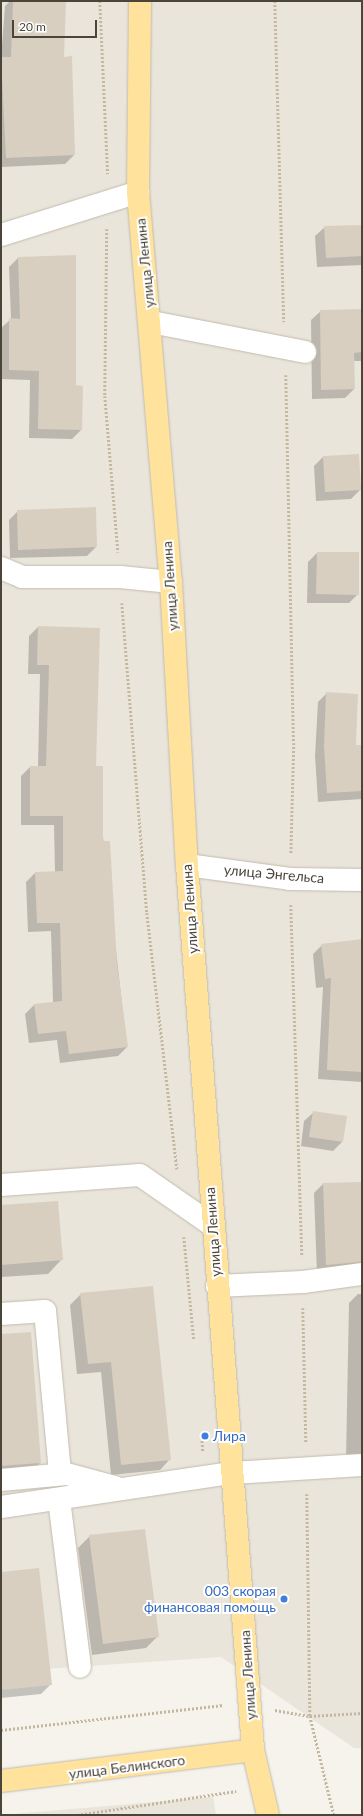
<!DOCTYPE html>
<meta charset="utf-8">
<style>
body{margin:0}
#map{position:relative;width:363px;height:1816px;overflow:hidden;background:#f6f3ec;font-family:Lato,sans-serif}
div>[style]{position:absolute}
.residential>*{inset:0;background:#eae5da}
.shadow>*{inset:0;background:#0003}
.building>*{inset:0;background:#d8cfc1}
.path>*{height:2.5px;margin-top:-1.25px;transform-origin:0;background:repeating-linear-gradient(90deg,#c4b79f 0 2px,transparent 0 4px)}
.roads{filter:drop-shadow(0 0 1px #c2bbae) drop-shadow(0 0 1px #c2bbae)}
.minor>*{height:22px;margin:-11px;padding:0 11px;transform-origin:11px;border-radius:11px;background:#fff}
.major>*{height:22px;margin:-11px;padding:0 11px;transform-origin:11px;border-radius:11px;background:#ffe39c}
.dots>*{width:11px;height:11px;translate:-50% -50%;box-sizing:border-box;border:2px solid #fff;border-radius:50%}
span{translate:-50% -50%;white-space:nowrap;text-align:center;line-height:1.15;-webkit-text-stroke:4px #fff;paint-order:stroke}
.street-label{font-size:14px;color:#4b4439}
.shop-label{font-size:14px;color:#366cbe}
.left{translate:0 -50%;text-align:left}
.right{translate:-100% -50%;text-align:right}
.frame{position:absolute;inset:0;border:2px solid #4b4439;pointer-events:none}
.scale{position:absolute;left:12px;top:20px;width:85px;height:18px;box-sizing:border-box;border:2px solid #4b4439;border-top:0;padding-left:5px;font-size:12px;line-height:14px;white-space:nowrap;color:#4b4439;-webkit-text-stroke:3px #fff;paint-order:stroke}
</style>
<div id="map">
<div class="residential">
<div style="clip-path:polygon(1px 1px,362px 1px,362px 1748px,354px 1748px,221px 1657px,1px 1672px)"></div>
<div style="clip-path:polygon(213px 1797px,216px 1815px,1px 1815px)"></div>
</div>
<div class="shadow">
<div style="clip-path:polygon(10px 1px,65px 1px,63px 58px,74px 155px,65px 164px,1px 167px,1px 58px,5px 6px)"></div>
<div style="clip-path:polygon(362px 226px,362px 265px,317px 267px,315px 236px,325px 227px)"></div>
<div style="clip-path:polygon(18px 258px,75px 386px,81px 430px,72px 439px,29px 438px,30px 380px,1px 379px,1px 328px,11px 319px,9px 267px)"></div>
<div style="clip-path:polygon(362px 310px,362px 361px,353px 361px,354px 389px,345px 398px,312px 399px,311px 320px,321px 311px)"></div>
<div style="clip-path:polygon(323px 457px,360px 490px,351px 499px,316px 501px,314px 466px)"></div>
<div style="clip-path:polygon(18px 511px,96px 547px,87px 556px,10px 558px,9px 520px)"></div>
<div style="clip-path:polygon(317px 553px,358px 553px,358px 594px,349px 603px,307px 603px,308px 562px)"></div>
<div style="clip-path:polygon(38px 627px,95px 767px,127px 1047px,118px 1056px,60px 1063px,57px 1040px,29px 1043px,25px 1014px,34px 1005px,53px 1003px,51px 931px,28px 932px,26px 882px,35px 873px,55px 872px,54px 825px,21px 825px,21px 776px,30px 767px,38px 767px,40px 674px,28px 674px,29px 636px)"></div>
<div style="clip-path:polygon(327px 693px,354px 746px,362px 746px,362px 799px,318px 802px,315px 756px,318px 702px)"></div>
<div style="clip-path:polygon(362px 940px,362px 1082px,318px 1079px,323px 987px,316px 988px,313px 954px,322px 945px)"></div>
<div style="clip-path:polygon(314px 1112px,342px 1142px,333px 1151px,301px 1146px,304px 1121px)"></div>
<div style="clip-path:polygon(362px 1183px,362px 1266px,317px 1274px,314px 1193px,323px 1184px)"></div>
<div style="clip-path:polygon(1px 1206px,62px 1259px,48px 1274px,1px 1277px)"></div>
<div style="clip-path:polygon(81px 1294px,170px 1459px,160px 1470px,111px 1475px,101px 1372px,77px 1374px,70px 1305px)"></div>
<div style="clip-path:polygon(358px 1294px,362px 1294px,362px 1459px,346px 1459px,349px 1303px)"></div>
<div style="clip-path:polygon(1px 1335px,40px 1463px,27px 1476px,1px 1478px)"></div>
<div style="clip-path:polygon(90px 1536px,158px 1636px,146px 1648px,92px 1655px,78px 1548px)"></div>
<div style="clip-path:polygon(1px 1573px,51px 1684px,41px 1694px,1px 1698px)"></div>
</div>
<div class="building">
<div style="clip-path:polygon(13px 1px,66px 1px,64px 57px,72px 56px,75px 155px,6px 158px,1px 57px,11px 57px)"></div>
<div style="clip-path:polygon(362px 225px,362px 256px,326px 258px,324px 226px)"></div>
<div style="clip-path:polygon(76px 255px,76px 385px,83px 386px,82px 430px,38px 429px,39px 371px,9px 370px,9px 318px,20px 319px,18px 257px)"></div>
<div style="clip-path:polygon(362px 309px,362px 352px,354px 353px,355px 389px,321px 390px,320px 310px)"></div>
<div style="clip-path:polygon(359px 454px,361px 490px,325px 492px,323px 456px)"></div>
<div style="clip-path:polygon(96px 507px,97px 547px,18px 550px,17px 510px)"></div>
<div style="clip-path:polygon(317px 552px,359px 552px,359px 595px,316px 594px)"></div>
<div style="clip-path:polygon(38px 626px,100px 628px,96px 766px,103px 766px,103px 841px,110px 841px,117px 964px,128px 1047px,69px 1054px,66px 1031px,38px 1034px,34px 1004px,62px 1001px,60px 923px,37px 923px,35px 872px,63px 871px,63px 816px,30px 816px,30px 766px,46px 766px,49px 665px,37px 665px)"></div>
<div style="clip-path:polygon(326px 692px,358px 694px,356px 745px,362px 745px,362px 791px,327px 793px,324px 746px)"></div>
<div style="clip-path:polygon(362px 939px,362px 1072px,327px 1070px,331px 978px,325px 979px,321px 944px)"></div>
<div style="clip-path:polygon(313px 1111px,347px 1116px,343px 1142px,309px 1137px)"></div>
<div style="clip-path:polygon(362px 1182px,362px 1262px,326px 1265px,323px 1183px)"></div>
<div style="clip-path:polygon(58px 1201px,63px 1260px,1px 1265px,1px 1205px)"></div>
<div style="clip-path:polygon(153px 1286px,171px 1460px,121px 1465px,111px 1362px,88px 1364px,80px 1293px)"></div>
<div style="clip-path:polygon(31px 1332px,41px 1463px,1px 1466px,1px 1334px)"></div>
<div style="clip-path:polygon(145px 1529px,159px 1637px,103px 1644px,89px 1535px)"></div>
<div style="clip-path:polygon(39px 1568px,52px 1685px,1px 1690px,1px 1572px)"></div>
</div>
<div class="path">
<div style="left:100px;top:1px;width:173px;rotate:87.4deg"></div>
<div style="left:275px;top:1px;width:321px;rotate:88.4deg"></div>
<div style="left:107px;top:229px;width:167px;rotate:90.7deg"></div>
<div style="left:105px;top:396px;width:157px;rotate:85.2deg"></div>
<div style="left:286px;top:375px;width:368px;rotate:88.8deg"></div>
<div style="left:294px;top:743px;width:111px;rotate:91.5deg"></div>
<div style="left:122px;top:603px;width:311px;rotate:85.4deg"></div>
<div style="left:147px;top:913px;width:258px;rotate:83.3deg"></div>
<div style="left:291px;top:905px;width:352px;rotate:88.2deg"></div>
<div style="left:184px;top:1237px;width:103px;rotate:84.5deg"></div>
<div style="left:303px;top:1308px;width:135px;rotate:88.7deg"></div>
<div style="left:202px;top:1437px;width:15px;rotate:86deg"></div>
<div style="left:307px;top:1494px;width:222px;rotate:89.2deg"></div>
<div style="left:310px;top:1716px;width:102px;rotate:76.4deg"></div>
<div style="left:275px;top:1710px;width:36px;rotate:10deg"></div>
<div style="left:310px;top:1716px;width:52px;rotate:-3.3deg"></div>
<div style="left:1px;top:1730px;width:224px;rotate:-6.4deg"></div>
<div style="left:77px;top:1815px;width:161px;rotate:-8.6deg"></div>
</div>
<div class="roads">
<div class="minor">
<div style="left:1px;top:235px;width:144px;rotate:-17.4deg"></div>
<div style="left:151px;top:322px;width:157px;rotate:11deg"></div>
<div style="left:1px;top:568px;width:23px;rotate:23deg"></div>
<div style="left:22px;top:577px;width:98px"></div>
<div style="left:120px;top:577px;width:51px;rotate:5.6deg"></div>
<div style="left:187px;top:865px;width:104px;rotate:7.7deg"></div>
<div style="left:290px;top:879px;width:72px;rotate:0.8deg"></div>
<div style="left:1px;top:1185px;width:139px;rotate:-4.1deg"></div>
<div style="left:140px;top:1175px;width:88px;rotate:34.8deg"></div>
<div style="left:217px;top:1286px;width:86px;rotate:-2.7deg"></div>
<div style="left:303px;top:1282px;width:60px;rotate:-7.7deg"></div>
<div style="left:1px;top:1314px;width:44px;rotate:-3.9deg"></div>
<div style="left:45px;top:1311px;width:164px;rotate:84.7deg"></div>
<div style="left:1px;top:1480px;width:66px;rotate:-5.2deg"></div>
<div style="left:67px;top:1474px;width:50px;rotate:15.2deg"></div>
<div style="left:59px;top:1499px;width:169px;rotate:82.9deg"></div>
<div style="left:1px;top:1507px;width:233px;rotate:-8.4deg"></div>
<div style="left:232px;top:1473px;width:130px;rotate:-3.5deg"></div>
</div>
<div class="major">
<div style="left:140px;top:1px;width:191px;rotate:90.6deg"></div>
<div style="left:138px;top:192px;width:391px;rotate:85.2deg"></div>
<div style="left:171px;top:582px;width:283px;rotate:86.8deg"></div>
<div style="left:187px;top:865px;width:887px;rotate:85.73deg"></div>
<div style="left:253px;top:1750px;width:67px;rotate:77deg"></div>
<div style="left:1px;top:1781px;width:254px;rotate:-7deg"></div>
</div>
</div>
<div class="dots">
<div style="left:205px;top:1436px;background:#3f7fe0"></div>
<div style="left:284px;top:1599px;background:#3f7fe0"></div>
</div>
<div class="street-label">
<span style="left:145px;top:263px;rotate:-96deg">улица Ленина</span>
<span style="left:170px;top:586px;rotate:-94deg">улица Ленина</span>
<span style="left:274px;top:874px;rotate:5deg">улица Энгельса</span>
<span style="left:190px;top:909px;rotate:-94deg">улица Ленина</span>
<span style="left:213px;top:1232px;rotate:-94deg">улица Ленина</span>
<span style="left:248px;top:1675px;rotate:-94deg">улица Ленина</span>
<span style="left:127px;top:1767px;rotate:-7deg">улица Белинского</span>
</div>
<div class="shop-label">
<span class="left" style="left:213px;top:1436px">Лира</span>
<span class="right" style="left:276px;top:1599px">003 скорая<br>финансовая помощь</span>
</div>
<div class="frame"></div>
<div class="scale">20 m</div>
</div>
